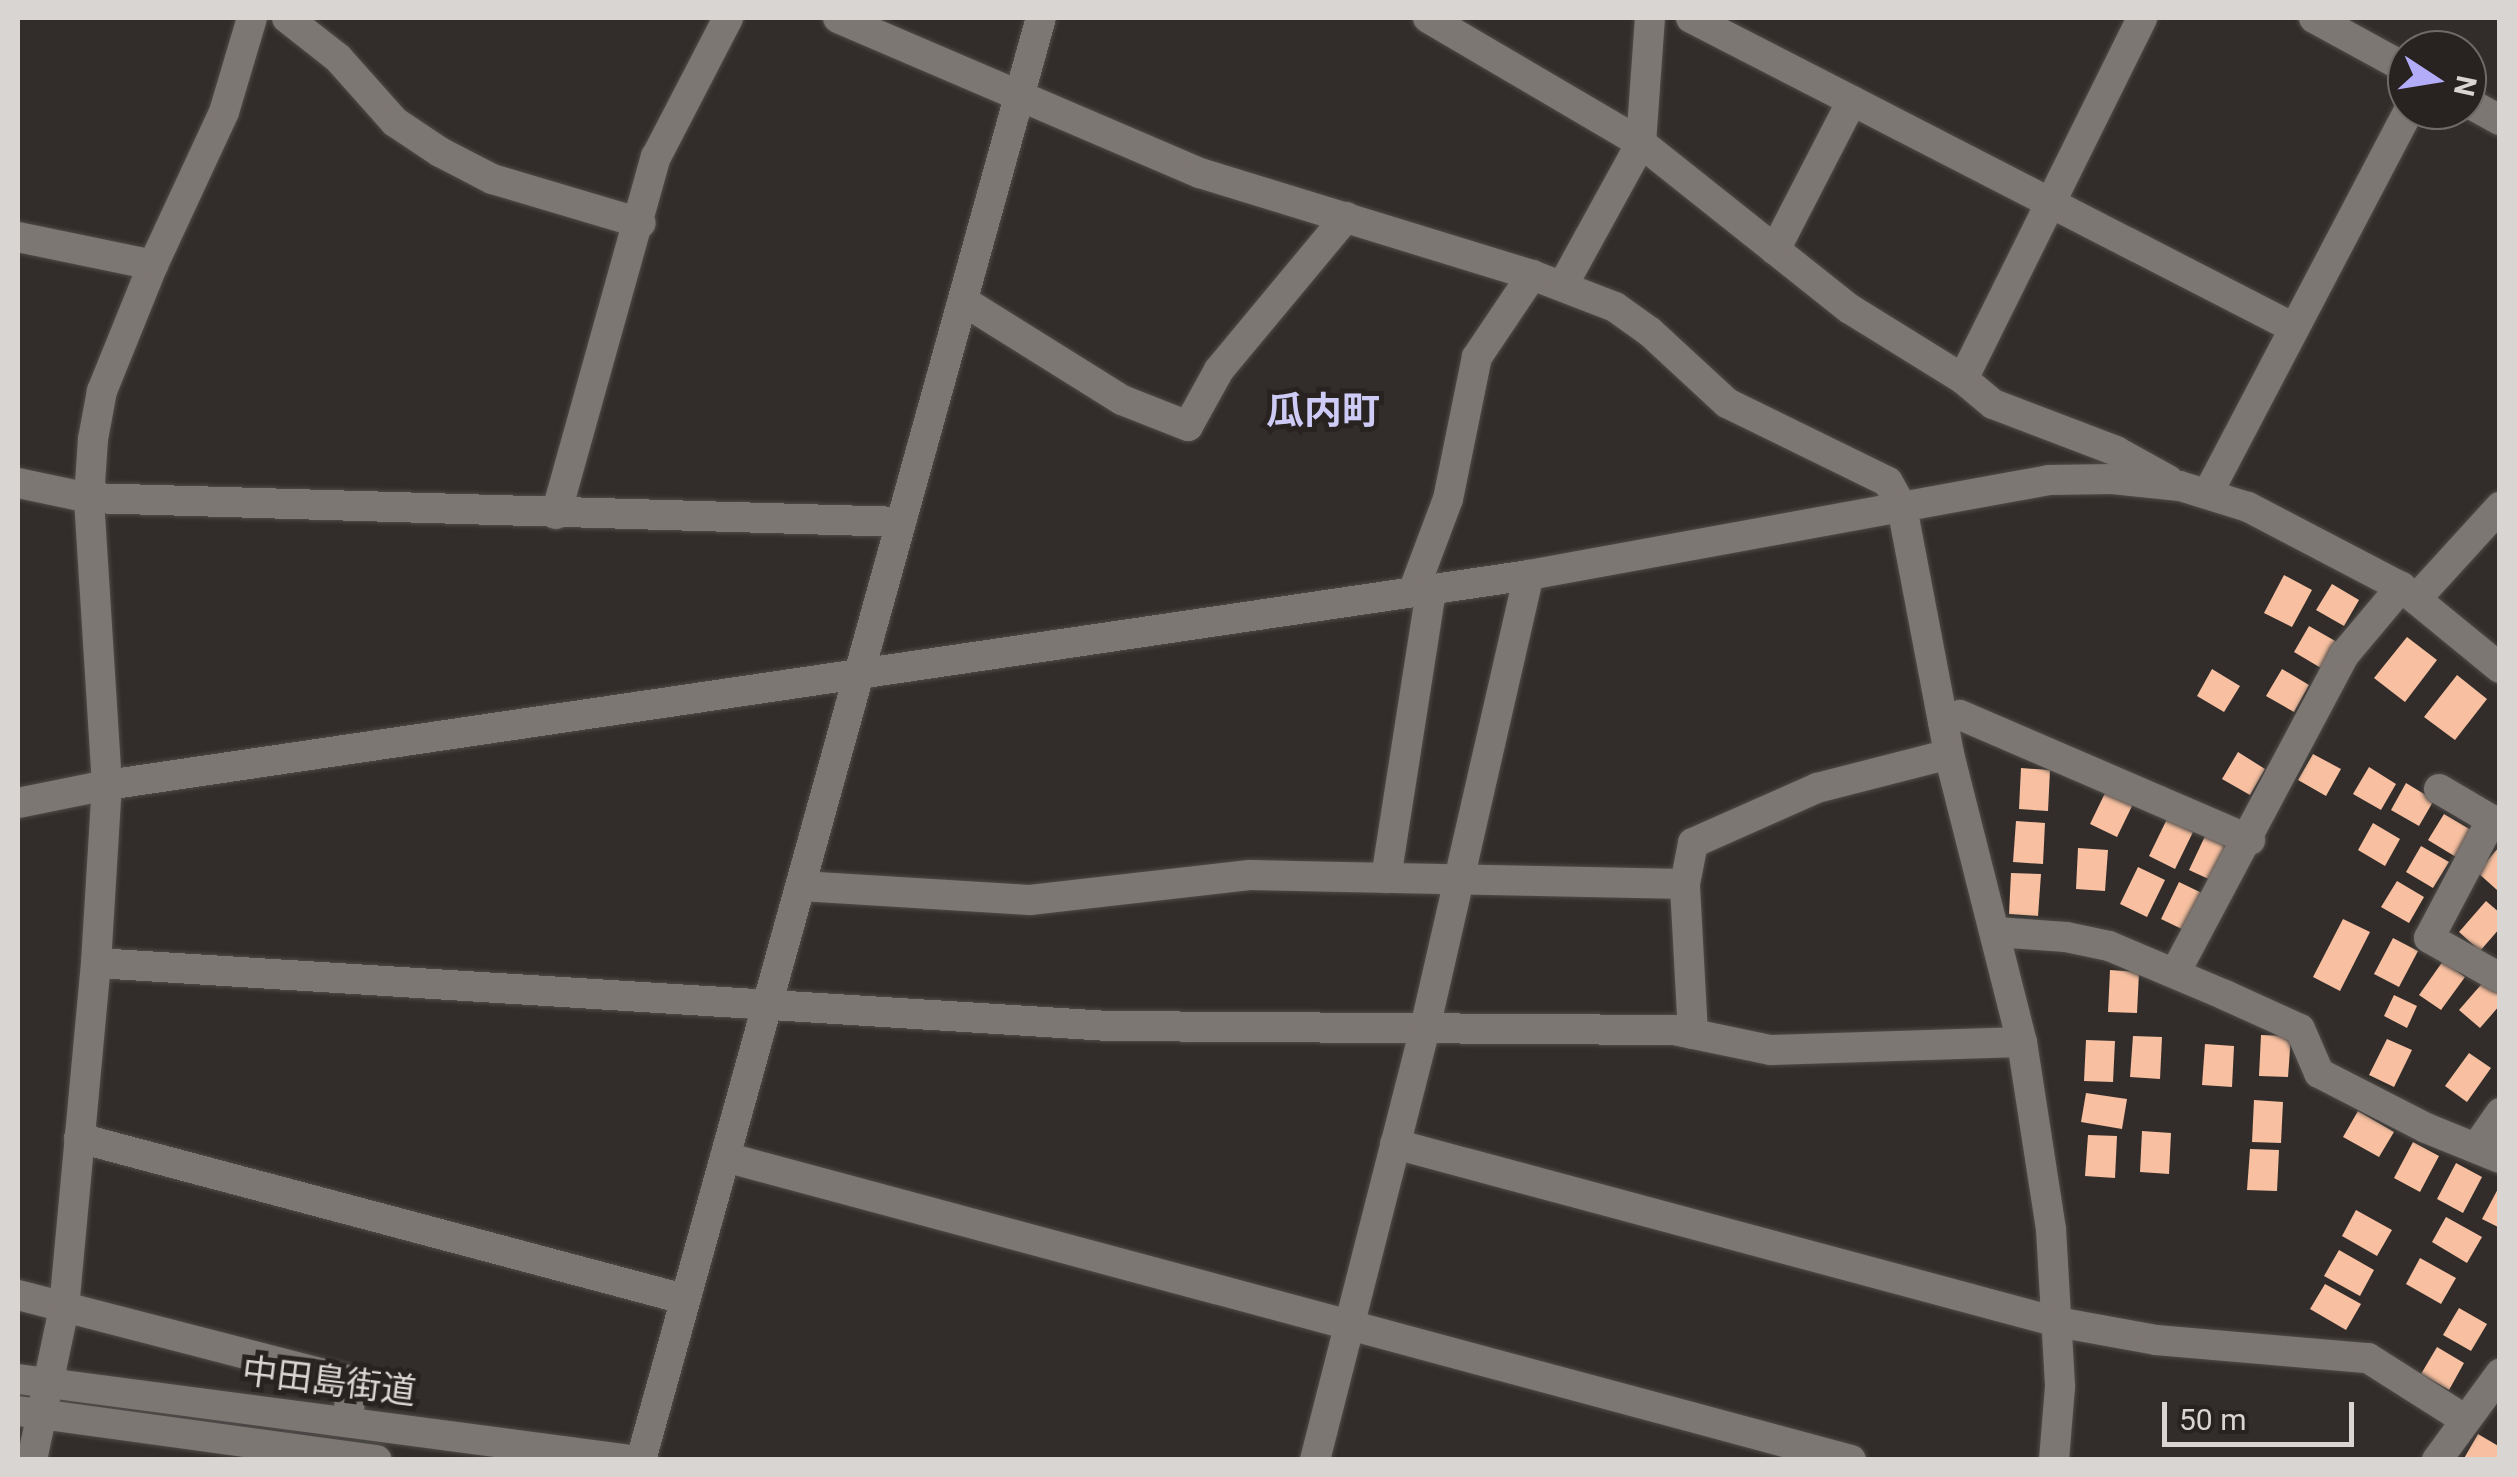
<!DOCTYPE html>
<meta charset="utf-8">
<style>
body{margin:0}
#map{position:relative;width:2517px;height:1477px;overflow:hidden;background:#322d2a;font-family:Roboto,"Noto Sans JP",sans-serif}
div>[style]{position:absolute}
.building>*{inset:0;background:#f8c0a0}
.roads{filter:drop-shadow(0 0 2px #4e4b49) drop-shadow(0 0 2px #4e4b49)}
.minor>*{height:30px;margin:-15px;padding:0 15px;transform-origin:15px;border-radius:15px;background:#7d7774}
span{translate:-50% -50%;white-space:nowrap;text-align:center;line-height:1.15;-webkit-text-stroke:10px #282321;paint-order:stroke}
.street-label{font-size:35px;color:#d8d5d3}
.neighbourhood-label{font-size:38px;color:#ceccf7;font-weight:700}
.frame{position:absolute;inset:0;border:20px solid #d8d5d3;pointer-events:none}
.north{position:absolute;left:2387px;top:30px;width:100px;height:100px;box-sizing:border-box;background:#282321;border:2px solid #6e6a68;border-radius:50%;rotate:102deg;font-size:28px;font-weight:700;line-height:40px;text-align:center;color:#d8d5d3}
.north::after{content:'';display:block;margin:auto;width:35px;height:45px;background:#b3adf9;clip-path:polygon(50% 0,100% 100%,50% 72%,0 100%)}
.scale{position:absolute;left:2162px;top:1402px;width:192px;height:45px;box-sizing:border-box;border:5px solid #d8d5d3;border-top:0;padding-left:12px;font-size:30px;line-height:35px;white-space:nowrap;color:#d8d5d3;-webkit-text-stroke:8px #282321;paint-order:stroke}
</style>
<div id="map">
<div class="building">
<div style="clip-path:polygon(2284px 575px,2312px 590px,2292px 627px,2264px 613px)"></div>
<div style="clip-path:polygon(2332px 584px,2359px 600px,2344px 626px,2316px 610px)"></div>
<div style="clip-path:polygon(2309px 626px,2337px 642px,2321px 668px,2294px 652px)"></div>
<div style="clip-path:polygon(2407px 637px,2437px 660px,2405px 702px,2374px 678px)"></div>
<div style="clip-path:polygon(2212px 669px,2240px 686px,2224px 712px,2197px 696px)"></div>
<div style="clip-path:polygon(2282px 669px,2309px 685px,2294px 712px,2266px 696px)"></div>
<div style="clip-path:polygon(2457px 675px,2487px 699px,2455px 740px,2424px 717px)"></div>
<div style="clip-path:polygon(2238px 752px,2265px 769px,2250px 795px,2222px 779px)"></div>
<div style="clip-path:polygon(2313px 754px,2341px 769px,2326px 796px,2298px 780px)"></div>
<div style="clip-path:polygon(2369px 767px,2396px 784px,2381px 810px,2353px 794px)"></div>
<div style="clip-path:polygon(2021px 768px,2050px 770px,2048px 811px,2019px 809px)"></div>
<div style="clip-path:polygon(2406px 783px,2434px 800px,2419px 826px,2391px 810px)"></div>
<div style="clip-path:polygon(2108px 787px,2135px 800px,2117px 837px,2090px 824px)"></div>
<div style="clip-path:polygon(2444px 814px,2471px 830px,2456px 857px,2428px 840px)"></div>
<div style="clip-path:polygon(2167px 819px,2193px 832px,2175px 869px,2149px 856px)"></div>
<div style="clip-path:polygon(2016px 821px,2045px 823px,2043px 864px,2013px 862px)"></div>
<div style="clip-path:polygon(2373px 823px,2400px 839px,2385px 866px,2358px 850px)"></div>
<div style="clip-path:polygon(2207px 832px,2233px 845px,2215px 882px,2189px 870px)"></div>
<div style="clip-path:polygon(2421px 846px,2449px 862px,2433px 888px,2406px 872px)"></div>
<div style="clip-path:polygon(2500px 846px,2500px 888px,2497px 890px,2477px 872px)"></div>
<div style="clip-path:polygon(2078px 848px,2108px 850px,2105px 891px,2076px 889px)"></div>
<div style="clip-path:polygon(2138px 867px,2165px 880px,2147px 917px,2120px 904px)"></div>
<div style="clip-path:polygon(2011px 873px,2041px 874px,2038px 916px,2009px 914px)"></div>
<div style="clip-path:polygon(2397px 881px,2424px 897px,2409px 923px,2381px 907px)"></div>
<div style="clip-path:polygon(2179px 882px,2206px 895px,2188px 932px,2161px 919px)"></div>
<div style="clip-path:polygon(2486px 901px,2500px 913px,2500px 928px,2480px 951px,2459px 932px)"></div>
<div style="clip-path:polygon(2343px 919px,2370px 932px,2340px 991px,2313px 977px)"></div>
<div style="clip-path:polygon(2393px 938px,2418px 951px,2399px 987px,2374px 974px)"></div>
<div style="clip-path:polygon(2443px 961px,2465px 977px,2441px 1010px,2419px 995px)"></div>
<div style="clip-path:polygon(2110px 970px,2139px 972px,2137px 1013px,2108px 1012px)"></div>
<div style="clip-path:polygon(2486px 979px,2500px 991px,2500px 1005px,2480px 1028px,2459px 1010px)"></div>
<div style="clip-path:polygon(2394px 995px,2417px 1006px,2407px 1028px,2384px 1016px)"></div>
<div style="clip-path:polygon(2261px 1035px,2291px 1036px,2288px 1077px,2259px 1076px)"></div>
<div style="clip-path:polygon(2133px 1036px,2162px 1037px,2160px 1079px,2130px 1077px)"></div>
<div style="clip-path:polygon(2387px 1039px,2412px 1050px,2394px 1087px,2369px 1075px)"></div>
<div style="clip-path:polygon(2086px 1040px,2115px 1041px,2113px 1082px,2084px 1081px)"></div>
<div style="clip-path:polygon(2205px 1044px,2234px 1046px,2232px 1087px,2202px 1085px)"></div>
<div style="clip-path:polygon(2469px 1053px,2491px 1068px,2467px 1102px,2445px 1086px)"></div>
<div style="clip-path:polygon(2086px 1093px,2127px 1099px,2122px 1129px,2081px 1122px)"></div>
<div style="clip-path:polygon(2254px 1100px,2283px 1102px,2281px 1143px,2252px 1142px)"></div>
<div style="clip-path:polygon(2358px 1111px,2394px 1132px,2379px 1157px,2343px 1137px)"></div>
<div style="clip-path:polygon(2142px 1131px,2171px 1133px,2169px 1174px,2140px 1172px)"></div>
<div style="clip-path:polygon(2088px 1135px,2117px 1136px,2115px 1178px,2085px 1176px)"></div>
<div style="clip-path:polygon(2413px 1142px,2439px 1156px,2420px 1192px,2394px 1178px)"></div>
<div style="clip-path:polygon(2250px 1149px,2279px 1150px,2277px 1191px,2247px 1190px)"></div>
<div style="clip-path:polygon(2456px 1163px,2482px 1177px,2463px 1213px,2437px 1199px)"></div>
<div style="clip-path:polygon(2500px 1185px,2500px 1228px,2482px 1219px)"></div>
<div style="clip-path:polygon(2356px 1210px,2392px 1230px,2377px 1256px,2342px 1236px)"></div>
<div style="clip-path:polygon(2446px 1217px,2482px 1237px,2467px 1263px,2432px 1242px)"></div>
<div style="clip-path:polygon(2339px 1250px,2374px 1270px,2360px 1296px,2324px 1276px)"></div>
<div style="clip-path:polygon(2420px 1258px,2456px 1278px,2441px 1304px,2406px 1284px)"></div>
<div style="clip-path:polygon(2325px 1284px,2361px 1304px,2346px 1330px,2310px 1309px)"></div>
<div style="clip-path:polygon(2459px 1308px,2487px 1324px,2471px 1351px,2443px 1335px)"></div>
<div style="clip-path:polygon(2437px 1347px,2464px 1363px,2449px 1390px,2421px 1374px)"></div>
<div style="clip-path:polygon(2478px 1434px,2500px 1447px,2500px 1460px,2463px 1460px)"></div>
</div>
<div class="roads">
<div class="minor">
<div style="left:287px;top:18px;width:65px;rotate:38.1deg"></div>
<div style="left:338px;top:58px;width:86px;rotate:48.3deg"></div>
<div style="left:395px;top:122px;width:54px;rotate:33.7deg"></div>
<div style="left:440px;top:152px;width:59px;rotate:27.4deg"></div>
<div style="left:492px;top:179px;width:155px;rotate:16.5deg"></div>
<div style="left:838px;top:18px;width:394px;rotate:23.2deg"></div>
<div style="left:1200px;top:173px;width:347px;rotate:17.1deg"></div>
<div style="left:1532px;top:275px;width:89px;rotate:21.1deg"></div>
<div style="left:1615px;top:307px;width:43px;rotate:35.5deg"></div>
<div style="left:1650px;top:332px;width:105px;rotate:42.7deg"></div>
<div style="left:1727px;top:403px;width:179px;rotate:26.1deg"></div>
<div style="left:1888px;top:482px;width:29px;rotate:61deg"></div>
<div style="left:1902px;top:507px;width:251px;rotate:79.2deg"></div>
<div style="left:1949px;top:754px;width:297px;rotate:75.8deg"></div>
<div style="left:2022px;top:1042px;width:189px;rotate:81.2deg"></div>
<div style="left:2051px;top:1229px;width:158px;rotate:86.7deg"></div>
<div style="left:2060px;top:1387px;width:73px;rotate:94.7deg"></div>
<div style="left:1428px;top:18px;width:247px;rotate:30.4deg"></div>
<div style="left:1641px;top:143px;width:267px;rotate:38.5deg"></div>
<div style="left:1850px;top:309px;width:133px;rotate:31.8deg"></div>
<div style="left:1963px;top:379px;width:39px;rotate:40deg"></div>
<div style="left:1993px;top:404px;width:132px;rotate:20.9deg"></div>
<div style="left:2116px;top:451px;width:60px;rotate:29.1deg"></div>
<div style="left:1691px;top:18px;width:678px;rotate:27.21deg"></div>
<div style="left:2314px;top:18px;width:106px;rotate:28.7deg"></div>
<div style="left:2467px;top:102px;width:38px;rotate:29deg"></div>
<div style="left:18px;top:237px;width:138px;rotate:11.7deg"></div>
<div style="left:1775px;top:250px;width:168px;rotate:-62.7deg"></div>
<div style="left:1563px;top:285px;width:162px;rotate:-61.2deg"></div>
<div style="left:1641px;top:143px;width:125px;rotate:-85.9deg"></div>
<div style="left:965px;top:302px;width:185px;rotate:32deg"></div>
<div style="left:1122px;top:400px;width:71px;rotate:21.5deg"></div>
<div style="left:1188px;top:426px;width:64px;rotate:-61deg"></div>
<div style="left:1219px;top:370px;width:199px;rotate:-50.3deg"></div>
<div style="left:1963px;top:379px;width:403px;rotate:-63.6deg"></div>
<div style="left:18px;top:483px;width:73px;rotate:11.9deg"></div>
<div style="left:89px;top:498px;width:812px;rotate:1.69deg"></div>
<div style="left:2208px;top:493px;width:433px;rotate:-62.3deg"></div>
<div style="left:556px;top:514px;width:371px;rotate:-74.4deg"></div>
<div style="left:656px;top:157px;width:157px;rotate:-62.6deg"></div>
<div style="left:1413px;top:592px;width:99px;rotate:-69.4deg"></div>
<div style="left:1448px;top:499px;width:145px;rotate:-78.5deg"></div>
<div style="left:1477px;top:357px;width:99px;rotate:-56.1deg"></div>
<div style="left:2416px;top:599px;width:125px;rotate:-47.6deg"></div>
<div style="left:1943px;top:722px;width:18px;rotate:-22deg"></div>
<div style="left:1960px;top:715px;width:316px;rotate:23.3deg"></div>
<div style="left:2439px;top:789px;width:71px;rotate:30.5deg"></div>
<div style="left:18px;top:803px;width:91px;rotate:-11.4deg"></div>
<div style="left:107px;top:785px;width:1437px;rotate:-8.4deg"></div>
<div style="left:1529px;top:575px;width:529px;rotate:-10.35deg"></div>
<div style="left:2049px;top:480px;width:63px;rotate:-0.9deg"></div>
<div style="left:2112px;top:479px;width:68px;rotate:5.9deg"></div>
<div style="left:2180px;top:486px;width:71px;rotate:17.2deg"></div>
<div style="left:2248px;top:507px;width:173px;rotate:27.6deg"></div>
<div style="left:2401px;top:587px;width:128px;rotate:39.3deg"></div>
<div style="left:2491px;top:821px;width:132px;rotate:117.9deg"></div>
<div style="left:2429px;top:938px;width:81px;rotate:29.4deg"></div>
<div style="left:1386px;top:878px;width:291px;rotate:-81.1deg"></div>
<div style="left:801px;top:886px;width:229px;rotate:3.5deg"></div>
<div style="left:1030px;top:900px;width:221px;rotate:-6.5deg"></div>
<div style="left:1250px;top:875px;width:435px;rotate:1.2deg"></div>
<div style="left:1996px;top:932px;width:70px;rotate:4.1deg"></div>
<div style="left:2066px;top:937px;width:44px;rotate:11.8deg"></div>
<div style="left:2109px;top:946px;width:126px;rotate:22.9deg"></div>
<div style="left:2225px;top:995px;width:82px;rotate:24.4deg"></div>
<div style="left:2300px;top:1029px;width:48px;rotate:66.6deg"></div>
<div style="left:2319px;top:1073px;width:120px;rotate:27.2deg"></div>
<div style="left:2426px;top:1128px;width:80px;rotate:22.1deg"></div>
<div style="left:96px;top:963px;width:1016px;rotate:3.56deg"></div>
<div style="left:1110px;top:1026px;width:564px;rotate:0.41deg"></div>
<div style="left:1674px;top:1030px;width:99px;rotate:11.7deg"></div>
<div style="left:1771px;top:1050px;width:251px;rotate:-1.8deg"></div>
<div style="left:2175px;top:973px;width:360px;rotate:-62deg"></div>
<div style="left:2344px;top:655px;width:89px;rotate:-50deg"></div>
<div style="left:1693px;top:1034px;width:150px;rotate:-93.1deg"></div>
<div style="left:1685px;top:884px;width:42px;rotate:-79deg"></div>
<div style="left:1693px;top:843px;width:136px;rotate:-23.9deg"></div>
<div style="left:1817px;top:788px;width:136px;rotate:-14.4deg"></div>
<div style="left:79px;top:1138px;width:626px;rotate:14.9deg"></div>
<div style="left:1395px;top:1144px;width:686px;rotate:15.05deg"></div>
<div style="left:2057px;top:1322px;width:101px;rotate:10.3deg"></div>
<div style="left:2156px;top:1340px;width:213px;rotate:4.9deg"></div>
<div style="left:2368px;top:1358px;width:114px;rotate:32.4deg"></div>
<div style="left:2478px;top:1145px;width:39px;rotate:-55deg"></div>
<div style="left:725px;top:1157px;width:1166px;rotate:15.06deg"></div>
<div style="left:18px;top:1295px;width:343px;rotate:14.5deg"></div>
<div style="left:350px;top:1381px;width:41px;rotate:91.4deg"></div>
<div style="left:18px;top:1379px;width:619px;rotate:7.52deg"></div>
<div style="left:18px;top:1411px;width:362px;rotate:7.8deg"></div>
<div style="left:32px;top:1460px;width:155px;rotate:-78.1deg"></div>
<div style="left:64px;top:1308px;width:346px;rotate:-84.7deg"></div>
<div style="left:96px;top:963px;width:178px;rotate:-86.5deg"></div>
<div style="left:107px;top:785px;width:288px;rotate:-93.6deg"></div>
<div style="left:89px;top:498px;width:59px;rotate:-86.1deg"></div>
<div style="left:93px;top:439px;width:49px;rotate:-79.4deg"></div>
<div style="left:102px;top:391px;width:136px;rotate:-68deg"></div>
<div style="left:153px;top:265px;width:169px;rotate:-65.1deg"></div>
<div style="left:224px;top:112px;width:98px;rotate:-73.4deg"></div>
<div style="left:641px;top:1460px;width:1496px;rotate:-74.5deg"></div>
<div style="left:1315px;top:1460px;width:446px;rotate:-75.7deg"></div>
<div style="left:1425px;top:1028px;width:465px;rotate:-77.1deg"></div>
<div style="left:2437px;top:1460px;width:107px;rotate:-53.8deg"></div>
</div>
</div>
<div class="street-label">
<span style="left:329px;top:1382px;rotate:7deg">中田島街道</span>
</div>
<div class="neighbourhood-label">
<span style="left:1323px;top:412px">瓜内町</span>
</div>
<div class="frame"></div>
<div class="north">N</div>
<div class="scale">50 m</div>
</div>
